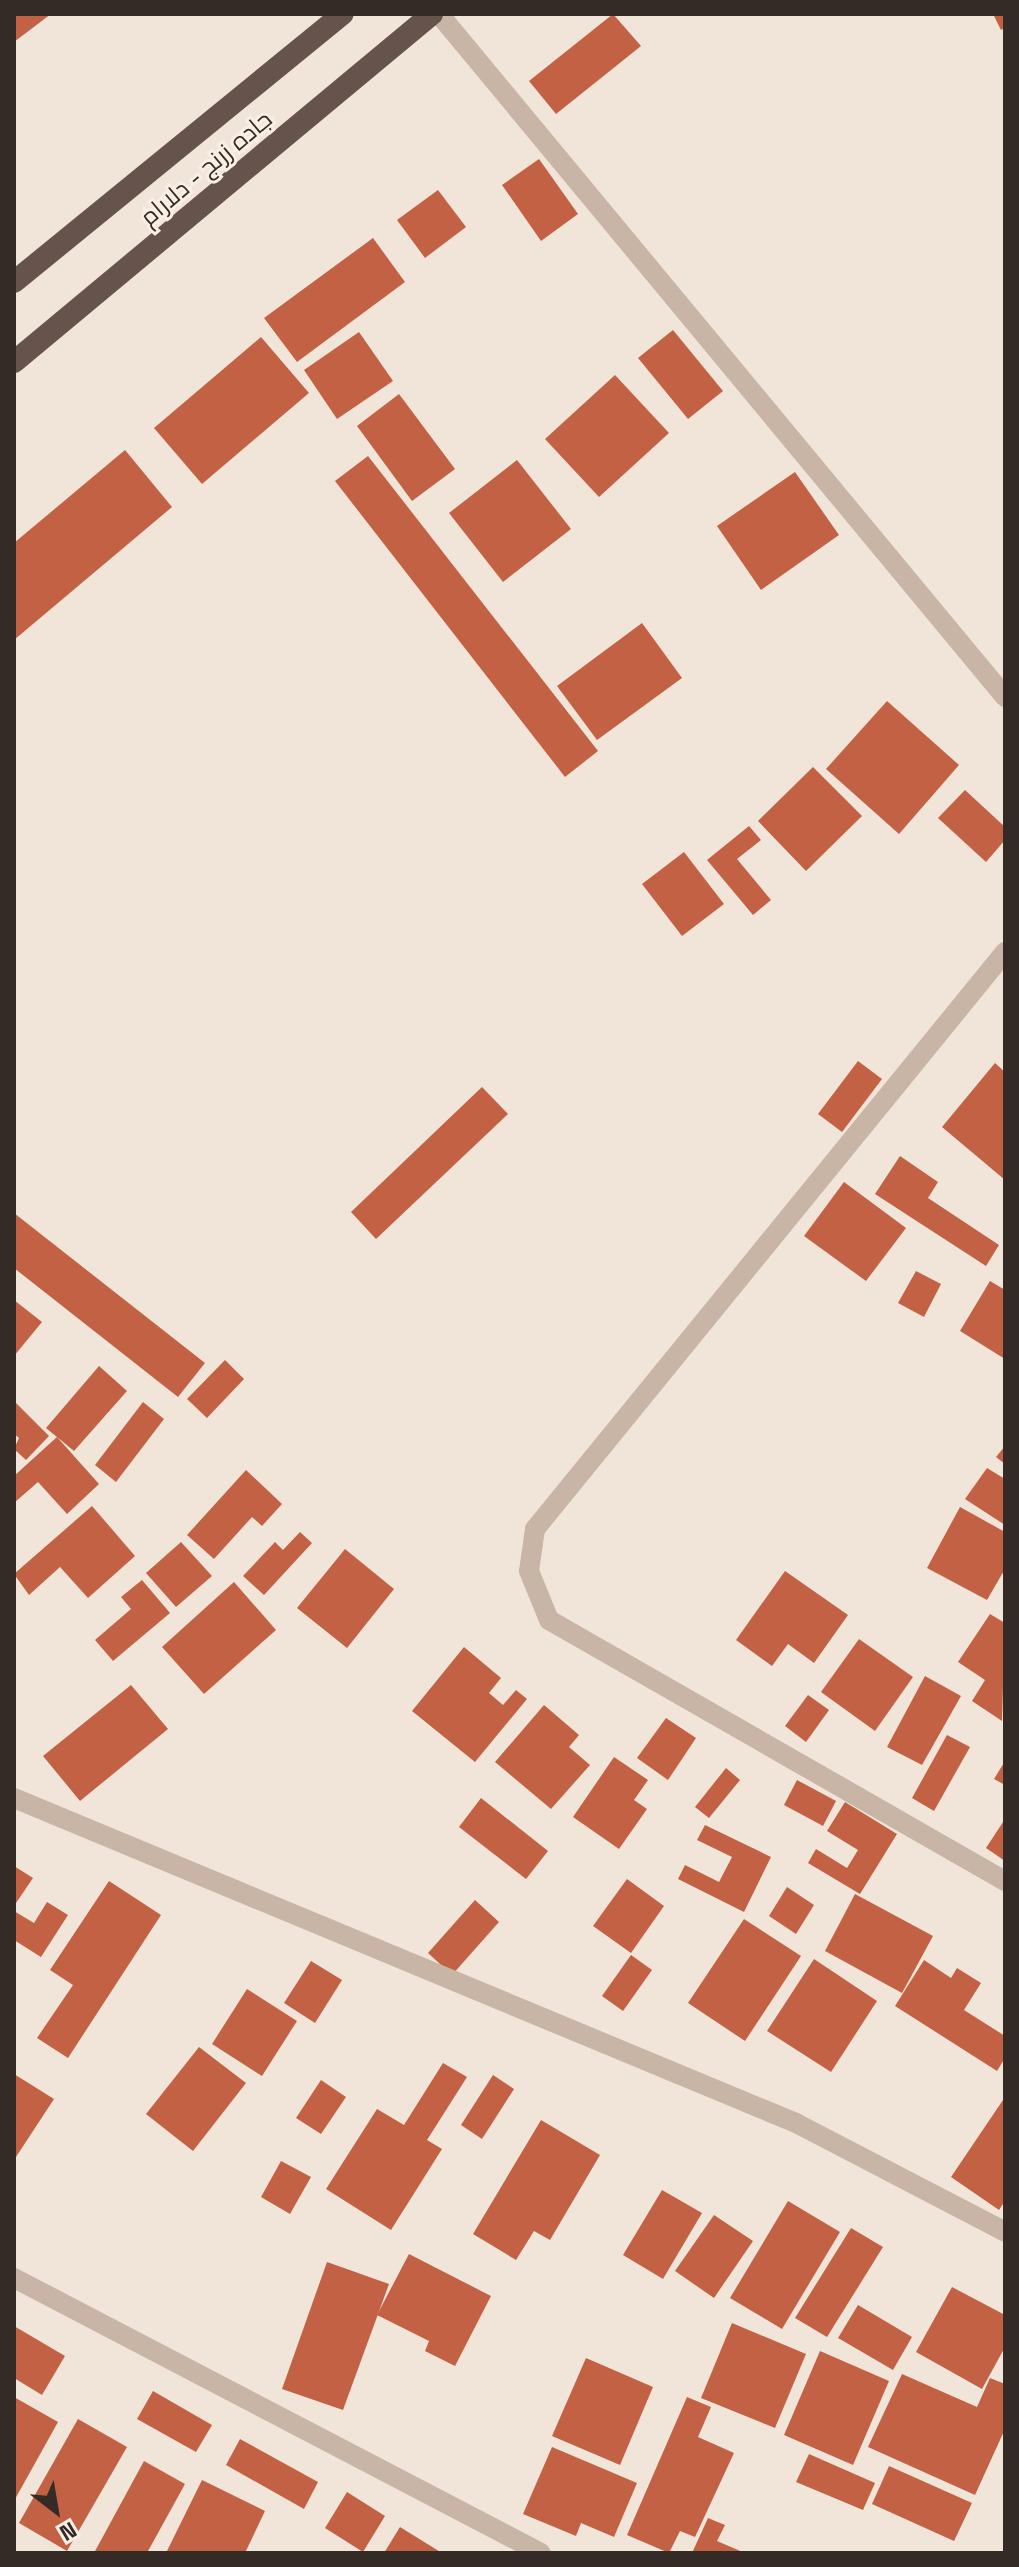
<!DOCTYPE html>
<meta charset="utf-8">
<style>
body{margin:0}
#map{position:relative;width:1019px;height:2567px;overflow:hidden;background:#f1e5d9;font-family:"Space Grotesk",Cairo,sans-serif}
div>[style]{position:absolute}
.building>*{inset:0;background:#c36144}
.minor>*{height:20px;margin:-10px;padding:0 10px;transform-origin:10px;border-radius:10px;background:#c8b5a6}
.trunk>*{height:22px;margin:-11px;padding:0 11px;transform-origin:11px;border-radius:11px;background:#66534b}
span{translate:-50% -50%;white-space:nowrap;text-align:center;line-height:1.15;-webkit-text-stroke:6px #f9efe5;paint-order:stroke}
.street-label{font-size:24px;color:#342b26}
.frame{position:absolute;inset:0;border:16px solid #342b26;pointer-events:none}
.north{position:absolute;left:16px;top:2471px;width:80px;height:80px;-webkit-text-stroke:6px #f9efe5;paint-order:stroke;rotate:149deg;font-size:22px;font-weight:700;line-height:32px;text-align:center;color:#342b26}
.north::after{content:'';display:block;margin:auto;width:28px;height:36px;background:#342b26;clip-path:polygon(50% 0,100% 100%,50% 72%,0 100%)}
</style>
<div id="map">
<div class="building">
<div style="clip-path:polygon(14px 14px,51px 14px,14px 42px)"></div>
<div style="clip-path:polygon(613px 14px,641px 46px,556px 114px,529px 81px)"></div>
<div style="clip-path:polygon(993px 14px,1005px 14px,1005px 28px,1001px 30px)"></div>
<div style="clip-path:polygon(539px 159px,578px 214px,541px 241px,502px 185px)"></div>
<div style="clip-path:polygon(438px 190px,466px 227px,425px 258px,397px 220px)"></div>
<div style="clip-path:polygon(373px 238px,405px 282px,297px 362px,264px 318px)"></div>
<div style="clip-path:polygon(673px 330px,723px 391px,688px 419px,638px 358px)"></div>
<div style="clip-path:polygon(359px 332px,393px 381px,337px 419px,304px 370px)"></div>
<div style="clip-path:polygon(261px 337px,309px 393px,202px 484px,154px 428px)"></div>
<div style="clip-path:polygon(615px 375px,669px 433px,599px 497px,545px 439px)"></div>
<div style="clip-path:polygon(399px 394px,455px 469px,412px 501px,357px 426px)"></div>
<div style="clip-path:polygon(125px 450px,172px 507px,14px 640px,14px 543px)"></div>
<div style="clip-path:polygon(368px 456px,598px 751px,565px 777px,335px 481px)"></div>
<div style="clip-path:polygon(517px 460px,571px 529px,503px 582px,449px 513px)"></div>
<div style="clip-path:polygon(795px 472px,839px 535px,761px 590px,717px 526px)"></div>
<div style="clip-path:polygon(642px 623px,682px 678px,597px 740px,557px 686px)"></div>
<div style="clip-path:polygon(887px 701px,959px 765px,899px 834px,826px 769px)"></div>
<div style="clip-path:polygon(813px 767px,862px 816px,806px 871px,758px 821px)"></div>
<div style="clip-path:polygon(965px 790px,1005px 827px,1005px 840px,986px 862px,938px 818px)"></div>
<div style="clip-path:polygon(749px 826px,761px 840px,737px 859px,771px 900px,753px 915px,707px 860px)"></div>
<div style="clip-path:polygon(684px 852px,724px 904px,682px 936px,642px 884px)"></div>
<div style="clip-path:polygon(858px 1061px,882px 1079px,842px 1132px,818px 1114px)"></div>
<div style="clip-path:polygon(995px 1063px,1005px 1072px,1005px 1180px,942px 1127px)"></div>
<div style="clip-path:polygon(482px 1087px,508px 1114px,376px 1239px,351px 1212px)"></div>
<div style="clip-path:polygon(900px 1156px,938px 1182px,928px 1198px,999px 1245px,986px 1266px,875px 1194px)"></div>
<div style="clip-path:polygon(844px 1182px,906px 1228px,866px 1281px,804px 1236px)"></div>
<div style="clip-path:polygon(14px 1213px,205px 1363px,178px 1397px,14px 1268px)"></div>
<div style="clip-path:polygon(916px 1271px,941px 1284px,924px 1317px,898px 1303px)"></div>
<div style="clip-path:polygon(990px 1281px,1005px 1290px,1005px 1359px,960px 1331px)"></div>
<div style="clip-path:polygon(14px 1300px,42px 1322px,14px 1356px)"></div>
<div style="clip-path:polygon(225px 1360px,244px 1379px,207px 1418px,187px 1399px)"></div>
<div style="clip-path:polygon(99px 1366px,127px 1391px,74px 1451px,46px 1428px)"></div>
<div style="clip-path:polygon(14px 1401px,49px 1436px,26px 1460px,14px 1449px,19px 1438px,14px 1434px)"></div>
<div style="clip-path:polygon(143px 1402px,164px 1419px,116px 1482px,95px 1465px)"></div>
<div style="clip-path:polygon(57px 1437px,99px 1484px,67px 1514px,38px 1482px,14px 1503px,14px 1476px)"></div>
<div style="clip-path:polygon(1005px 1446px,1005px 1464px,996px 1457px)"></div>
<div style="clip-path:polygon(987px 1468px,1005px 1479px,1005px 1525px,965px 1499px)"></div>
<div style="clip-path:polygon(246px 1470px,282px 1504px,262px 1526px,252px 1517px,214px 1559px,187px 1535px)"></div>
<div style="clip-path:polygon(92px 1506px,135px 1556px,88px 1598px,60px 1567px,29px 1595px,14px 1574px)"></div>
<div style="clip-path:polygon(960px 1507px,1005px 1532px,1005px 1569px,987px 1600px,927px 1568px)"></div>
<div style="clip-path:polygon(300px 1532px,312px 1543px,264px 1595px,243px 1576px,275px 1542px,283px 1550px)"></div>
<div style="clip-path:polygon(181px 1542px,212px 1576px,176px 1607px,146px 1573px)"></div>
<div style="clip-path:polygon(345px 1549px,394px 1589px,347px 1648px,297px 1608px)"></div>
<div style="clip-path:polygon(785px 1571px,848px 1615px,814px 1663px,788px 1644px,772px 1666px,736px 1640px)"></div>
<div style="clip-path:polygon(142px 1580px,170px 1613px,113px 1661px,95px 1640px,131px 1609px,121px 1597px)"></div>
<div style="clip-path:polygon(234px 1582px,276px 1630px,204px 1694px,162px 1647px)"></div>
<div style="clip-path:polygon(990px 1614px,1005px 1623px,1002px 1721px,972px 1701px,985px 1680px,958px 1662px)"></div>
<div style="clip-path:polygon(859px 1639px,913px 1677px,875px 1731px,821px 1692px)"></div>
<div style="clip-path:polygon(464px 1647px,501px 1678px,489px 1693px,503px 1705px,516px 1690px,527px 1699px,475px 1762px,412px 1711px)"></div>
<div style="clip-path:polygon(925px 1676px,961px 1696px,922px 1765px,887px 1747px)"></div>
<div style="clip-path:polygon(131px 1685px,168px 1729px,80px 1801px,43px 1756px)"></div>
<div style="clip-path:polygon(808px 1695px,829px 1710px,806px 1742px,785px 1726px)"></div>
<div style="clip-path:polygon(544px 1705px,579px 1735px,569px 1747px,590px 1765px,551px 1809px,495px 1762px)"></div>
<div style="clip-path:polygon(666px 1718px,696px 1738px,668px 1780px,637px 1758px)"></div>
<div style="clip-path:polygon(947px 1735px,970px 1747px,934px 1811px,912px 1798px)"></div>
<div style="clip-path:polygon(614px 1757px,648px 1780px,634px 1800px,647px 1809px,619px 1849px,573px 1817px)"></div>
<div style="clip-path:polygon(1005px 1761px,1005px 1785px,994px 1779px)"></div>
<div style="clip-path:polygon(726px 1768px,740px 1780px,709px 1818px,695px 1807px)"></div>
<div style="clip-path:polygon(797px 1780px,836px 1801px,823px 1826px,784px 1805px)"></div>
<div style="clip-path:polygon(481px 1798px,548px 1851px,526px 1879px,459px 1827px)"></div>
<div style="clip-path:polygon(845px 1802px,897px 1834px,860px 1894px,808px 1863px,816px 1849px,847px 1868px,858px 1850px,827px 1831px)"></div>
<div style="clip-path:polygon(1005px 1819px,1005px 1861px,986px 1848px)"></div>
<div style="clip-path:polygon(705px 1825px,771px 1857px,744px 1912px,678px 1879px,685px 1865px,719px 1882px,732px 1857px,697px 1840px)"></div>
<div style="clip-path:polygon(14px 1866px,33px 1878px,14px 1906px)"></div>
<div style="clip-path:polygon(627px 1879px,664px 1906px,631px 1953px,593px 1926px)"></div>
<div style="clip-path:polygon(109px 1881px,161px 1915px,68px 2058px,37px 2038px,73px 1985px,50px 1970px)"></div>
<div style="clip-path:polygon(787px 1887px,814px 1905px,796px 1934px,769px 1916px)"></div>
<div style="clip-path:polygon(855px 1894px,933px 1936px,902px 1993px,825px 1951px)"></div>
<div style="clip-path:polygon(475px 1900px,499px 1922px,452px 1975px,428px 1953px)"></div>
<div style="clip-path:polygon(47px 1902px,68px 1915px,41px 1957px,14px 1940px,14px 1911px,34px 1923px)"></div>
<div style="clip-path:polygon(744px 1919px,801px 1956px,745px 2041px,688px 2003px)"></div>
<div style="clip-path:polygon(631px 1955px,652px 1970px,623px 2011px,602px 1996px)"></div>
<div style="clip-path:polygon(814px 1959px,877px 2001px,831px 2072px,767px 2031px)"></div>
<div style="clip-path:polygon(924px 1960px,951px 1978px,957px 1968px,981px 1983px,964px 2010px,1005px 2036px,1005px 2058px,997px 2071px,895px 2006px)"></div>
<div style="clip-path:polygon(311px 1961px,342px 1980px,315px 2023px,284px 2003px)"></div>
<div style="clip-path:polygon(247px 1989px,297px 2021px,262px 2076px,212px 2044px)"></div>
<div style="clip-path:polygon(199px 2047px,246px 2083px,193px 2151px,146px 2114px)"></div>
<div style="clip-path:polygon(443px 2063px,467px 2077px,427px 2140px,442px 2149px,391px 2230px,326px 2189px,377px 2109px,404px 2125px)"></div>
<div style="clip-path:polygon(14px 2074px,54px 2099px,14px 2160px)"></div>
<div style="clip-path:polygon(493px 2075px,514px 2089px,482px 2139px,461px 2125px)"></div>
<div style="clip-path:polygon(321px 2080px,346px 2097px,321px 2134px,296px 2118px)"></div>
<div style="clip-path:polygon(1005px 2097px,1005px 2201px,999px 2210px,951px 2177px)"></div>
<div style="clip-path:polygon(541px 2120px,600px 2155px,550px 2240px,534px 2231px,516px 2260px,473px 2234px)"></div>
<div style="clip-path:polygon(281px 2161px,311px 2177px,290px 2214px,261px 2197px)"></div>
<div style="clip-path:polygon(662px 2190px,702px 2213px,663px 2279px,623px 2255px)"></div>
<div style="clip-path:polygon(788px 2201px,840px 2232px,782px 2329px,730px 2298px)"></div>
<div style="clip-path:polygon(714px 2215px,753px 2241px,714px 2298px,675px 2271px)"></div>
<div style="clip-path:polygon(851px 2228px,883px 2247px,827px 2337px,795px 2318px)"></div>
<div style="clip-path:polygon(409px 2254px,491px 2296px,455px 2366px,425px 2351px,429px 2341px,377px 2315px)"></div>
<div style="clip-path:polygon(327px 2262px,389px 2284px,343px 2410px,282px 2389px)"></div>
<div style="clip-path:polygon(952px 2287px,1005px 2315px,1005px 2347px,982px 2389px,916px 2352px)"></div>
<div style="clip-path:polygon(858px 2305px,912px 2337px,893px 2370px,838px 2338px)"></div>
<div style="clip-path:polygon(732px 2323px,806px 2354px,775px 2428px,701px 2398px)"></div>
<div style="clip-path:polygon(14px 2326px,65px 2356px,42px 2395px,14px 2378px)"></div>
<div style="clip-path:polygon(820px 2351px,889px 2381px,853px 2465px,784px 2435px)"></div>
<div style="clip-path:polygon(586px 2358px,653px 2387px,620px 2465px,552px 2436px)"></div>
<div style="clip-path:polygon(902px 2374px,977px 2407px,990px 2378px,1005px 2384px,1005px 2429px,975px 2495px,868px 2447px)"></div>
<div style="clip-path:polygon(153px 2391px,212px 2425px,196px 2452px,137px 2419px)"></div>
<div style="clip-path:polygon(14px 2397px,58px 2422px,14px 2501px)"></div>
<div style="clip-path:polygon(687px 2397px,711px 2407px,698px 2437px,734px 2453px,695px 2537px,680px 2531px,669px 2553px,627px 2535px)"></div>
<div style="clip-path:polygon(78px 2419px,127px 2447px,67px 2551px,19px 2523px)"></div>
<div style="clip-path:polygon(240px 2439px,318px 2482px,304px 2509px,226px 2465px)"></div>
<div style="clip-path:polygon(552px 2447px,637px 2483px,614px 2537px,581px 2523px,576px 2536px,523px 2514px)"></div>
<div style="clip-path:polygon(809px 2454px,875px 2483px,863px 2510px,796px 2482px)"></div>
<div style="clip-path:polygon(144px 2461px,185px 2484px,147px 2553px,94px 2553px)"></div>
<div style="clip-path:polygon(889px 2466px,972px 2503px,954px 2541px,872px 2504px)"></div>
<div style="clip-path:polygon(202px 2480px,265px 2511px,245px 2553px,166px 2553px)"></div>
<div style="clip-path:polygon(347px 2492px,385px 2516px,363px 2552px,325px 2528px)"></div>
<div style="clip-path:polygon(708px 2518px,725px 2525px,717px 2541px,745px 2553px,692px 2553px)"></div>
<div style="clip-path:polygon(400px 2527px,442px 2553px,384px 2553px)"></div>
</div>
<div class="minor">
<div style="left:439px;top:14px;width:887px;rotate:50.35deg"></div>
<div style="left:1005px;top:952px;width:744px;rotate:129.16deg"></div>
<div style="left:535px;top:1529px;width:42px;rotate:98.1deg"></div>
<div style="left:529px;top:1571px;width:53px;rotate:67.8deg"></div>
<div style="left:549px;top:1620px;width:525px;rotate:29.79deg"></div>
<div style="left:14px;top:1798px;width:847px;rotate:22.57deg"></div>
<div style="left:796px;top:2123px;width:236px;rotate:27.5deg"></div>
<div style="left:14px;top:2278px;width:594px;rotate:27.56deg"></div>
</div>
<div class="trunk">
<div style="left:14px;top:282px;width:424px;rotate:-39.2deg"></div>
<div style="left:14px;top:362px;width:544px;rotate:-39.78deg"></div>
</div>
<div class="street-label">
<span style="left:206px;top:168px;rotate:-40deg">جاده زرنج - دلارام</span>
</div>
<div class="frame"></div>
<div class="north">N</div>
</div>
